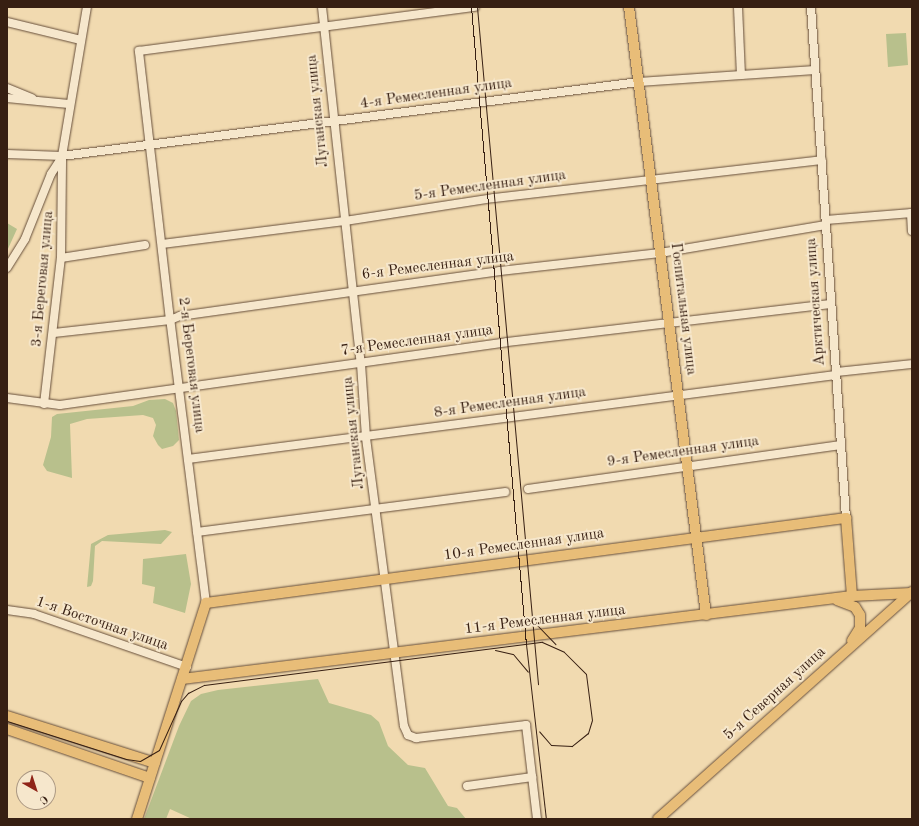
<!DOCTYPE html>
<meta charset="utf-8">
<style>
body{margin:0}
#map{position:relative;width:919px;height:826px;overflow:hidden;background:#f1dab0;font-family:"Old Standard TT",serif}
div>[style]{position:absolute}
.green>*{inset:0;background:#b8c08c}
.roads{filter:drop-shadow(0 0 1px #664e3a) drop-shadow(0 0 1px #664e3a)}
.minor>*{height:8px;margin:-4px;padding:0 4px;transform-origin:4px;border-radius:4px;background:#f6e7cc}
.major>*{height:10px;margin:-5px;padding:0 5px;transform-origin:5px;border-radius:5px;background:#e8bd78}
.tram>*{height:1px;margin:-0.5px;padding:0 0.5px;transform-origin:0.5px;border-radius:0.5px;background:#371f12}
span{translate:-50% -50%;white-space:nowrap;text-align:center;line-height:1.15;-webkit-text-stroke:4px #f6e7cc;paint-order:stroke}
.street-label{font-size:15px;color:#371f12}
.frame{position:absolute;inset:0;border:8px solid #371f12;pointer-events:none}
.north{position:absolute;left:16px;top:770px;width:40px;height:40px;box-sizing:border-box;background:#f6e7cc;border:1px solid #aa9782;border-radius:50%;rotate:141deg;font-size:11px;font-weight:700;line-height:16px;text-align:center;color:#371f12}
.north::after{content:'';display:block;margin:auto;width:14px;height:18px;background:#8f2418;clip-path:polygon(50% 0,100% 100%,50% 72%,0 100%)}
</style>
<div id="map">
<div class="green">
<div style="clip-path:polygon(906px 33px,908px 65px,888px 67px,886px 34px)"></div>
<div style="clip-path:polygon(7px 223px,17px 229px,7px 251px)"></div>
<div style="clip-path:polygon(165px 399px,173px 403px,176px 411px,179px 440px,173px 446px,162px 449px,158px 445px,153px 436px,156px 425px,153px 418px,143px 415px,87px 419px,70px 424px,72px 478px,47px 471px,43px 465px,51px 437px,52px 417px,57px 414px,133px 406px,149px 400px)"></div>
<div style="clip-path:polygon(165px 530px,172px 532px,161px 544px,102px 541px,95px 546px,93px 581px,91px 586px,87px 587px,91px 544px,108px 535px)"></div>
<div style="clip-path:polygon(186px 554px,191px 584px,185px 613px,153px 603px,155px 587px,142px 584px,143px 559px)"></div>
<div style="clip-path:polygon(318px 679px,329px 703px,371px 715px,379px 722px,388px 746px,408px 765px,425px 768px,448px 806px,457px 808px,466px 819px,192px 819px,170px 809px,166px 819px,144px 819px,179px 726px,191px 701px,201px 694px,218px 690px)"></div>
</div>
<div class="roads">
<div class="minor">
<div style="left:322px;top:7px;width:359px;rotate:83.8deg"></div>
<div style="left:361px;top:364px;width:74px;rotate:86.1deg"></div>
<div style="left:366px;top:438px;width:290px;rotate:82.5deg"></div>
<div style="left:404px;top:726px;width:10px;rotate:66deg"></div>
<div style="left:408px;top:735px;width:9px;rotate:21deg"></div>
<div style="left:416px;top:738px;width:111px;rotate:-6.7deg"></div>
<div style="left:526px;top:725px;width:95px;rotate:83.3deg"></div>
<div style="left:738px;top:7px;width:68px;rotate:87.5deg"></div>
<div style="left:811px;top:7px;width:512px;rotate:86.08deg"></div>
<div style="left:7px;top:22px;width:76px;rotate:13.7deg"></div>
<div style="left:7px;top:88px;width:27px;rotate:22deg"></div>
<div style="left:7px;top:98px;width:62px;rotate:5.5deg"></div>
<div style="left:7px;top:154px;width:55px;rotate:2.1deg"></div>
<div style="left:62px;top:156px;width:582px;rotate:-7.31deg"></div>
<div style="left:639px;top:82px;width:176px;rotate:-3.9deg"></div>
<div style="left:911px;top:213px;width:18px;rotate:87deg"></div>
<div style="left:826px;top:220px;width:86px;rotate:-4.7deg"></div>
<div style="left:162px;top:244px;width:184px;rotate:-7.2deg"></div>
<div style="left:345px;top:221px;width:151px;rotate:-8.8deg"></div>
<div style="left:494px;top:198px;width:330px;rotate:-6.6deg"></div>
<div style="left:61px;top:258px;width:85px;rotate:-8.8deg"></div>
<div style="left:7px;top:268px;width:34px;rotate:-58deg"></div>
<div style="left:25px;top:239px;width:70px;rotate:-68.2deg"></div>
<div style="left:51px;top:174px;width:20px;rotate:-57deg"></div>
<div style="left:54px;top:333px;width:117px;rotate:-6.4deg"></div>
<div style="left:170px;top:320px;width:11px;rotate:-22deg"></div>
<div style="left:180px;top:316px;width:323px;rotate:-8deg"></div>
<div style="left:500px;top:271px;width:161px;rotate:-6.4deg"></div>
<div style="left:660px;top:253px;width:168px;rotate:-9.6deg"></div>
<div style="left:836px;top:372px;width:76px;rotate:-6deg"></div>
<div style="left:7px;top:398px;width:53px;rotate:7.5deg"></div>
<div style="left:60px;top:405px;width:451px;rotate:-8deg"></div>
<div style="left:507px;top:342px;width:326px;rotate:-6.7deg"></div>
<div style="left:44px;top:404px;width:147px;rotate:-83.4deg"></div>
<div style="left:61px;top:258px;width:102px;rotate:-89.4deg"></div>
<div style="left:62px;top:156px;width:151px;rotate:-80.5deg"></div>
<div style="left:188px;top:459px;width:653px;rotate:-7.39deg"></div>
<div style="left:528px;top:489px;width:316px;rotate:-8deg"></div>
<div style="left:197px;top:532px;width:311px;rotate:-7.4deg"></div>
<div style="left:206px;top:603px;width:285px;rotate:-97.2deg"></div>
<div style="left:170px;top:320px;width:271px;rotate:-96.6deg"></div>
<div style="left:139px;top:51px;width:339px;rotate:-7.5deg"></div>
<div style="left:7px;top:610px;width:27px;rotate:8deg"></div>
<div style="left:34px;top:614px;width:162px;rotate:19.1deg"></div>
<div style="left:467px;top:786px;width:66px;rotate:-7.9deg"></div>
</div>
<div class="major">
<div style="left:629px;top:7px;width:613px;rotate:82.78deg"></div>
<div style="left:837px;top:600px;width:19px;rotate:21deg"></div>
<div style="left:855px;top:607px;width:9px;rotate:58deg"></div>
<div style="left:860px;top:615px;width:13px;rotate:90deg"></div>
<div style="left:860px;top:628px;width:15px;rotate:122deg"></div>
<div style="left:182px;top:679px;width:675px;rotate:-7.06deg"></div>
<div style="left:852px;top:596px;width:59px;rotate:-2.9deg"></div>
<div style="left:7px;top:716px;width:155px;rotate:17.6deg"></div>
<div style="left:7px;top:729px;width:151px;rotate:18.9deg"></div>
<div style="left:137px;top:819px;width:227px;rotate:-72.3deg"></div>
<div style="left:206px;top:603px;width:646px;rotate:-7.57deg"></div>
<div style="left:846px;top:518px;width:78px;rotate:85.6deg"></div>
<div style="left:658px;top:819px;width:341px;rotate:-41.8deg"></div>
</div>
</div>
<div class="tram">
<div style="left:471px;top:7px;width:639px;rotate:85.07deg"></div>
<div style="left:526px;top:644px;width:176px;rotate:83.5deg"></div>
<div style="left:477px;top:7px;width:680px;rotate:84.85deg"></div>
<div style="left:532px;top:616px;width:9px;rotate:63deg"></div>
<div style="left:536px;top:624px;width:28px;rotate:46deg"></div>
<div style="left:495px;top:650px;width:18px;rotate:13deg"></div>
<div style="left:513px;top:654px;width:23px;rotate:50deg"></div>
<div style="left:7px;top:721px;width:125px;rotate:17.7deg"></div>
<div style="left:126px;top:759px;width:14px;rotate:8deg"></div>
<div style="left:140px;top:761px;width:22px;rotate:-30deg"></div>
<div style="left:159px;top:750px;width:54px;rotate:-65.8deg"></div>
<div style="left:181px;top:701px;width:11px;rotate:-49deg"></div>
<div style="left:188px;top:693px;width:18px;rotate:-27deg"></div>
<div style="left:204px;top:685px;width:341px;rotate:-7.3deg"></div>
<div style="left:542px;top:642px;width:24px;rotate:24deg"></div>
<div style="left:564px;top:652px;width:31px;rotate:45deg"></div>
<div style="left:586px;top:674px;width:46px;rotate:82.6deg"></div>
<div style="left:592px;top:720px;width:14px;rotate:107deg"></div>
<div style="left:588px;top:733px;width:21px;rotate:141deg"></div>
<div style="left:572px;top:746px;width:21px;rotate:-177deg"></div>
<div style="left:551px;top:745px;width:18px;rotate:-131deg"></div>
</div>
<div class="street-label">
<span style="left:436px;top:94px;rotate:-8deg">4-я Ремесленная улица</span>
<span style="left:318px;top:111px;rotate:-96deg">Луганская улица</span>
<span style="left:490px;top:186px;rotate:-8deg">5-я Ремесленная улица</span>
<span style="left:438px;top:266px;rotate:-7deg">6-я Ремесленная улица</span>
<span style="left:43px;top:279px;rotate:-85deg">3-я Береговая улица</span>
<span style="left:816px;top:302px;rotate:-94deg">Арктическая улица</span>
<span style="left:683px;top:309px;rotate:83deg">Госпитальная улица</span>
<span style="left:417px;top:341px;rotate:-8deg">7-я Ремесленная улица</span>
<span style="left:191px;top:365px;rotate:83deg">2-я Береговая улица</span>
<span style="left:510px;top:403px;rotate:-8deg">8-я Ремесленная улица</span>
<span style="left:354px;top:433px;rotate:-96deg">Луганская улица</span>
<span style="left:683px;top:452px;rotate:-8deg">9-я Ремесленная улица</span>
<span style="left:524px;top:545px;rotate:-8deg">10-я Ремесленная улица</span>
<span style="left:545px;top:620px;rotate:-7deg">11-я Ремесленная улица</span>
<span style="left:102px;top:624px;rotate:19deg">1-я Восточная улица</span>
<span style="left:775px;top:694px;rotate:-42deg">5-я Северная улица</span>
</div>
<div class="frame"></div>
<div class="north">С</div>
</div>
